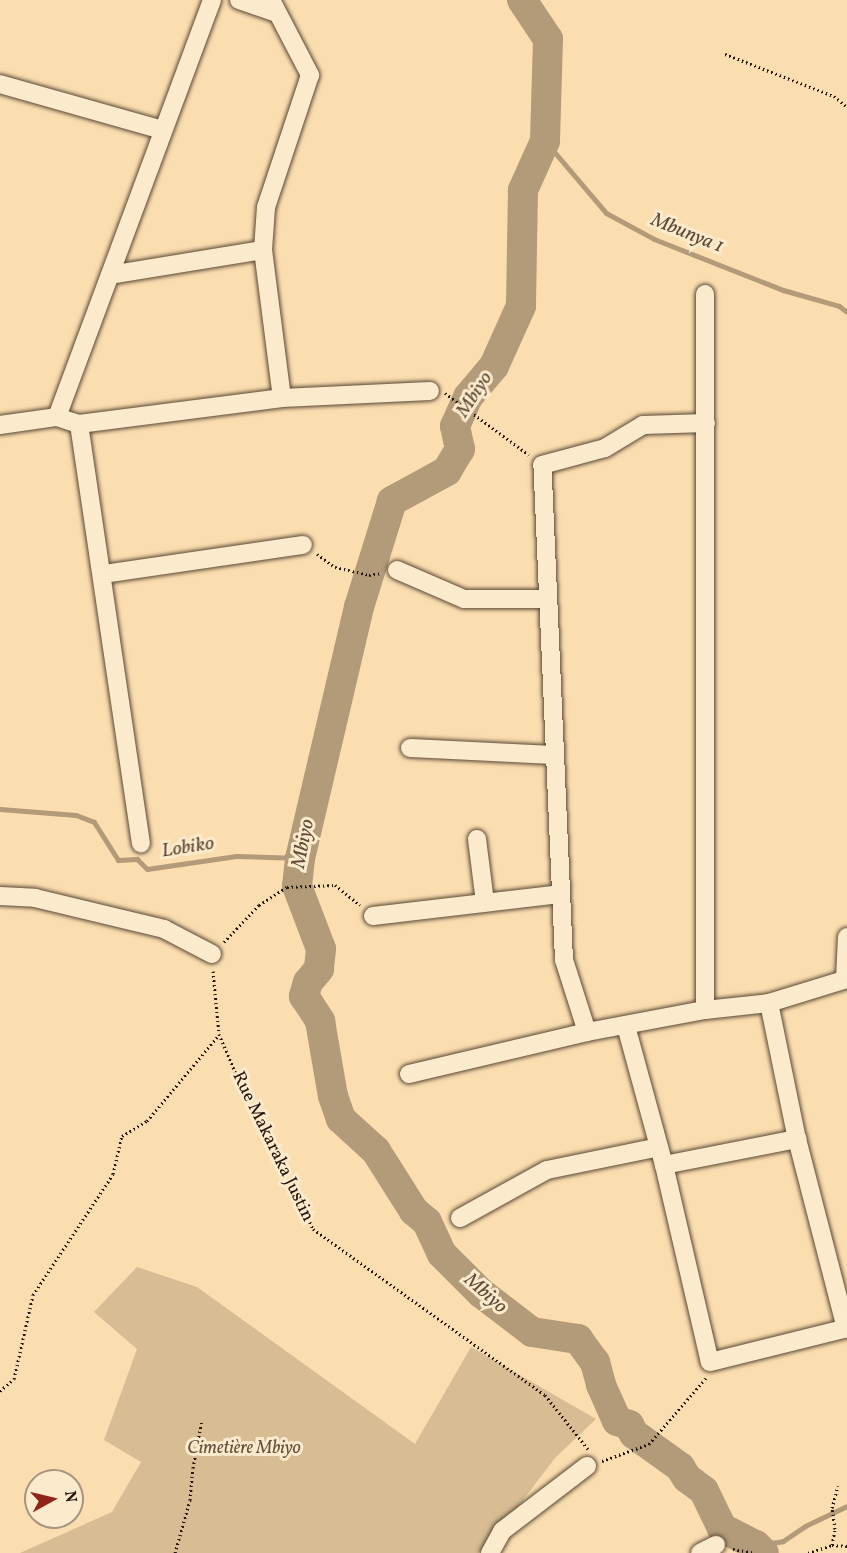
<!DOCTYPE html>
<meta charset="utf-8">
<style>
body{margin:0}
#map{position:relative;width:847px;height:1553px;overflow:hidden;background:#fbdeb0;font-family:Vollkorn,serif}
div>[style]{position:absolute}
.green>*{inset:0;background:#d7bc94}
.stream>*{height:5px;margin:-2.5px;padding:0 2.5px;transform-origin:2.5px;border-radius:2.5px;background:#b39a78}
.river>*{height:30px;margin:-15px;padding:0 15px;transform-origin:15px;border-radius:15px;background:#b39a78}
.path>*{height:3px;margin-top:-1.5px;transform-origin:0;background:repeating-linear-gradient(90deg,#26150a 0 1.5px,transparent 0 4.5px)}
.roads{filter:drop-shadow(0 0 2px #5b4734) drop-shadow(0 0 2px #5b4734)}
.minor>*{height:18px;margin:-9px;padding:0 9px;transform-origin:9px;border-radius:9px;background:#fceacc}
span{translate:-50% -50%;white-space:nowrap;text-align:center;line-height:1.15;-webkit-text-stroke:6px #fceacc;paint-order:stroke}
.street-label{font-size:18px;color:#26150a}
.park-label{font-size:18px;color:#644f3a;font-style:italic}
.water-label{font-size:20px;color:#5e4a36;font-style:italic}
.north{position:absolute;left:24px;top:1469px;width:60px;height:60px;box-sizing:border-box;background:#fceacc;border:2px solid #a6957e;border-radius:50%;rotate:82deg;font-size:16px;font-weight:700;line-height:24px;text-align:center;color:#26150a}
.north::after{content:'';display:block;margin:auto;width:21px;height:27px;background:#8f2418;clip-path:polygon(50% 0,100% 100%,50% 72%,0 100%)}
</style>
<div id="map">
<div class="green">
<div style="clip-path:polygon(137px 1267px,197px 1287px,415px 1444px,471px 1347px,596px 1419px,555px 1458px,488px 1546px,478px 1553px,20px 1553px,112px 1512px,141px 1462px,104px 1440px,137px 1349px,94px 1312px)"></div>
</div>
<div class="stream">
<div style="left:545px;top:141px;width:94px;rotate:49.7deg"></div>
<div style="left:606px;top:213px;width:55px;rotate:28.4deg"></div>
<div style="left:654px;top:239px;width:139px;rotate:21.6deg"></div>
<div style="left:783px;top:290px;width:58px;rotate:15.9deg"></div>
<div style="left:839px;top:306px;width:10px;rotate:37deg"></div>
<div style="left:0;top:809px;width:76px;rotate:4.5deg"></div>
<div style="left:76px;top:815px;width:19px;rotate:21deg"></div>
<div style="left:94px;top:822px;width:45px;rotate:57.7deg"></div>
<div style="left:118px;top:860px;width:19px;rotate:-3deg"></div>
<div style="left:137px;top:859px;width:14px;rotate:45deg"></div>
<div style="left:147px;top:869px;width:90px;rotate:-8.3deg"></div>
<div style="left:236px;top:856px;width:64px;rotate:1.8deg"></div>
<div style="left:756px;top:1545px;width:27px;rotate:-8deg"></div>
<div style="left:783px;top:1541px;width:27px;rotate:-34deg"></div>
<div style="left:805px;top:1526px;width:47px;rotate:-25.5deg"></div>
</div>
<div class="river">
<div style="left:522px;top:0;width:47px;rotate:56.3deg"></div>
<div style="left:548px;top:39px;width:102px;rotate:91.7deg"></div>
<div style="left:545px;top:141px;width:54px;rotate:114.2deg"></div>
<div style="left:523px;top:190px;width:116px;rotate:91deg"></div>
<div style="left:521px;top:306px;width:66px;rotate:114.2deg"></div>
<div style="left:494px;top:366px;width:40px;rotate:130deg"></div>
<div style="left:468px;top:397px;width:32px;rotate:114deg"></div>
<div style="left:455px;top:426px;width:24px;rotate:78deg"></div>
<div style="left:460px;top:449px;width:26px;rotate:121deg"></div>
<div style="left:447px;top:471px;width:63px;rotate:151.4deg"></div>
<div style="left:392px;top:501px;width:111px;rotate:107.3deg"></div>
<div style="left:359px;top:607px;width:258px;rotate:103.2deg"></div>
<div style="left:300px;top:858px;width:28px;rotate:96deg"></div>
<div style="left:297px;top:886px;width:67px;rotate:69.1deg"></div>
<div style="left:321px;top:949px;width:20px;rotate:96deg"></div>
<div style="left:319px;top:969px;width:17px;rotate:130deg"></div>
<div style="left:308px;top:982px;width:15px;rotate:106deg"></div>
<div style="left:304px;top:996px;width:30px;rotate:57deg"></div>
<div style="left:320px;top:1021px;width:76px;rotate:80.2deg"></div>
<div style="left:333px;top:1096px;width:24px;rotate:71deg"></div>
<div style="left:341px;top:1119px;width:47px;rotate:42.4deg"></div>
<div style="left:376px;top:1151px;width:71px;rotate:57.7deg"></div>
<div style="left:414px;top:1211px;width:17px;rotate:40deg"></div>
<div style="left:427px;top:1222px;width:35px;rotate:65deg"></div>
<div style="left:442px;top:1254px;width:55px;rotate:45deg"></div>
<div style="left:481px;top:1293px;width:64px;rotate:37.4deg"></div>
<div style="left:532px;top:1332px;width:47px;rotate:8.7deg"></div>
<div style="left:578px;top:1339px;width:29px;rotate:54deg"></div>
<div style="left:595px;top:1362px;width:24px;rotate:75deg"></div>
<div style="left:601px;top:1385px;width:39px;rotate:66deg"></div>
<div style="left:617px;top:1421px;width:13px;rotate:18deg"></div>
<div style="left:629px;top:1425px;width:10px;rotate:61deg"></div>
<div style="left:634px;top:1434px;width:57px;rotate:35.7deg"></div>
<div style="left:680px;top:1467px;width:13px;rotate:58deg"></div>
<div style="left:687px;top:1478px;width:21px;rotate:37deg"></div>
<div style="left:704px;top:1491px;width:41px;rotate:64.1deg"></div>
<div style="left:722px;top:1528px;width:38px;rotate:27deg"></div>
<div style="left:756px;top:1545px;width:11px;rotate:45deg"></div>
</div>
<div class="path">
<div style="left:725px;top:54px;width:117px;rotate:21.1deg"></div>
<div style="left:834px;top:96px;width:17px;rotate:40deg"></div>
<div style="left:445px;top:393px;width:104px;rotate:36.4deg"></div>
<div style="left:317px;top:554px;width:22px;rotate:36deg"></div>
<div style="left:335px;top:567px;width:35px;rotate:13deg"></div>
<div style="left:369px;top:575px;width:12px;rotate:-9deg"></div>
<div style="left:224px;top:942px;width:51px;rotate:-46.6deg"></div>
<div style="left:259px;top:905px;width:33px;rotate:-33deg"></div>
<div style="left:287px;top:887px;width:48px;rotate:-2.4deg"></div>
<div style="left:335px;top:885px;width:32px;rotate:39deg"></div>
<div style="left:213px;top:971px;width:63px;rotate:84.6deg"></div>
<div style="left:219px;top:1034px;width:102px;rotate:66.9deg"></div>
<div style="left:259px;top:1128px;width:62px;rotate:58.9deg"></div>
<div style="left:291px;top:1181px;width:53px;rotate:65.4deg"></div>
<div style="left:313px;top:1229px;width:285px;rotate:35.6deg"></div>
<div style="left:545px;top:1395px;width:69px;rotate:51.5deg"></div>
<div style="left:0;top:1391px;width:18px;rotate:-41deg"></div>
<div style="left:14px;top:1379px;width:86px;rotate:-77.3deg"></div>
<div style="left:33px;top:1295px;width:145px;rotate:-56.5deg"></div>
<div style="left:113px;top:1174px;width:39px;rotate:-77deg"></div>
<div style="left:122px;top:1136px;width:29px;rotate:-31deg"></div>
<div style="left:147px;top:1121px;width:112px;rotate:-50.1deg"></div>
<div style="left:602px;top:1461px;width:50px;rotate:-19.9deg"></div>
<div style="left:649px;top:1444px;width:87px;rotate:-49.2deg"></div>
<div style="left:832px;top:1545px;width:16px;rotate:-79deg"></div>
<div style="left:835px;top:1529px;width:21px;rotate:-98deg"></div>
<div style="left:832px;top:1508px;width:23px;rotate:-75deg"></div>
<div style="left:733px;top:1549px;width:22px;rotate:10deg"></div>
<div style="left:175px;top:1553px;width:55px;rotate:-74.2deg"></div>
<div style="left:190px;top:1500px;width:32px;rotate:-85deg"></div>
<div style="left:193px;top:1468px;width:49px;rotate:-79.4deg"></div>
<div style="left:808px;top:1553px;width:25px;rotate:-18deg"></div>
<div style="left:832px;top:1545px;width:15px;rotate:4deg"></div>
</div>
<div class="roads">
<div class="minor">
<div style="left:239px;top:0;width:40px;rotate:18.9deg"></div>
<div style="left:271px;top:0;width:85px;rotate:62.5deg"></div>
<div style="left:310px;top:75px;width:139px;rotate:108.4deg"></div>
<div style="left:266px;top:207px;width:43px;rotate:94deg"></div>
<div style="left:263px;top:250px;width:149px;rotate:82.7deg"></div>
<div style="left:0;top:84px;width:169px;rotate:15.8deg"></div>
<div style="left:110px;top:275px;width:155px;rotate:-9.3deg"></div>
<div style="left:705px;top:294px;width:716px;rotate:90deg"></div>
<div style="left:57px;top:417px;width:445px;rotate:-69.6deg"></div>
<div style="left:79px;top:424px;width:424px;rotate:81.6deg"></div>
<div style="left:0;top:425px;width:58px;rotate:-8deg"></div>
<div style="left:57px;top:417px;width:23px;rotate:18deg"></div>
<div style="left:79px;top:424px;width:205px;rotate:-7.3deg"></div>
<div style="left:282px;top:398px;width:148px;rotate:-2.7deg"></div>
<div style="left:397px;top:570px;width:73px;rotate:23.4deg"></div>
<div style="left:464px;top:599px;width:82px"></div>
<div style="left:103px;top:574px;width:202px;rotate:-8.3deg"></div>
<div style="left:410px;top:748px;width:144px;rotate:2.8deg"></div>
<div style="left:477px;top:839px;width:64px;rotate:82.8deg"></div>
<div style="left:0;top:896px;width:35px;rotate:3deg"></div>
<div style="left:35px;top:898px;width:133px;rotate:13.5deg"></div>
<div style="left:164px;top:929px;width:54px;rotate:27.5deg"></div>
<div style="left:373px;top:916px;width:188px;rotate:-6.7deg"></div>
<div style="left:845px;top:979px;width:42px;rotate:-87.3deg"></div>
<div style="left:769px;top:1003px;width:139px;rotate:78.4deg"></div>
<div style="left:797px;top:1139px;width:196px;rotate:75.5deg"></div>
<div style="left:626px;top:1026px;width:144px;rotate:74.7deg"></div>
<div style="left:664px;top:1165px;width:202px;rotate:76.9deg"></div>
<div style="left:710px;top:1362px;width:141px;rotate:-13.9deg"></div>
<div style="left:587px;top:1032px;width:76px;rotate:-107.7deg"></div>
<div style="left:564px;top:960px;width:495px;rotate:-92.5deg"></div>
<div style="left:542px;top:465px;width:65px;rotate:-15.1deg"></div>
<div style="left:605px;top:448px;width:44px;rotate:-31.2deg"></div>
<div style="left:643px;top:425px;width:63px;rotate:-1.8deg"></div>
<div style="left:409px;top:1074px;width:183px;rotate:-13.3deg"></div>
<div style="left:587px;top:1032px;width:120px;rotate:-10.6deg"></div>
<div style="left:705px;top:1010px;width:64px;rotate:-6.2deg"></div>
<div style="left:769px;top:1003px;width:82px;rotate:-17.1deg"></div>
<div style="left:664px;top:1165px;width:136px;rotate:-11.1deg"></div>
<div style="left:460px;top:1218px;width:99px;rotate:-28.9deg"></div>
<div style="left:547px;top:1170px;width:114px;rotate:-11.6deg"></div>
<div style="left:490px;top:1553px;width:25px;rotate:-61deg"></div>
<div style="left:502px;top:1531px;width:107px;rotate:-37.4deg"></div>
<div style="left:700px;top:1553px;width:18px;rotate:-27deg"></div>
</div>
</div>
<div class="street-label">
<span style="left:272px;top:1147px;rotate:64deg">Rue Makaraka Justin</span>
</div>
<div class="park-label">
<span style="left:244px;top:1449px">Cimetière Mbiyo</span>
</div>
<div class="water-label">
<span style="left:687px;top:234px;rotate:22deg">Mbunya 1</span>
<span style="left:475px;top:395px;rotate:-57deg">Mbiyo</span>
<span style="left:304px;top:844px;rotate:-79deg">Mbiyo</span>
<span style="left:188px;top:848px;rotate:-9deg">Lobiko</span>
<span style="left:485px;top:1294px;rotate:41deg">Mbiyo</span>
</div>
<div class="north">N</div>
</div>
